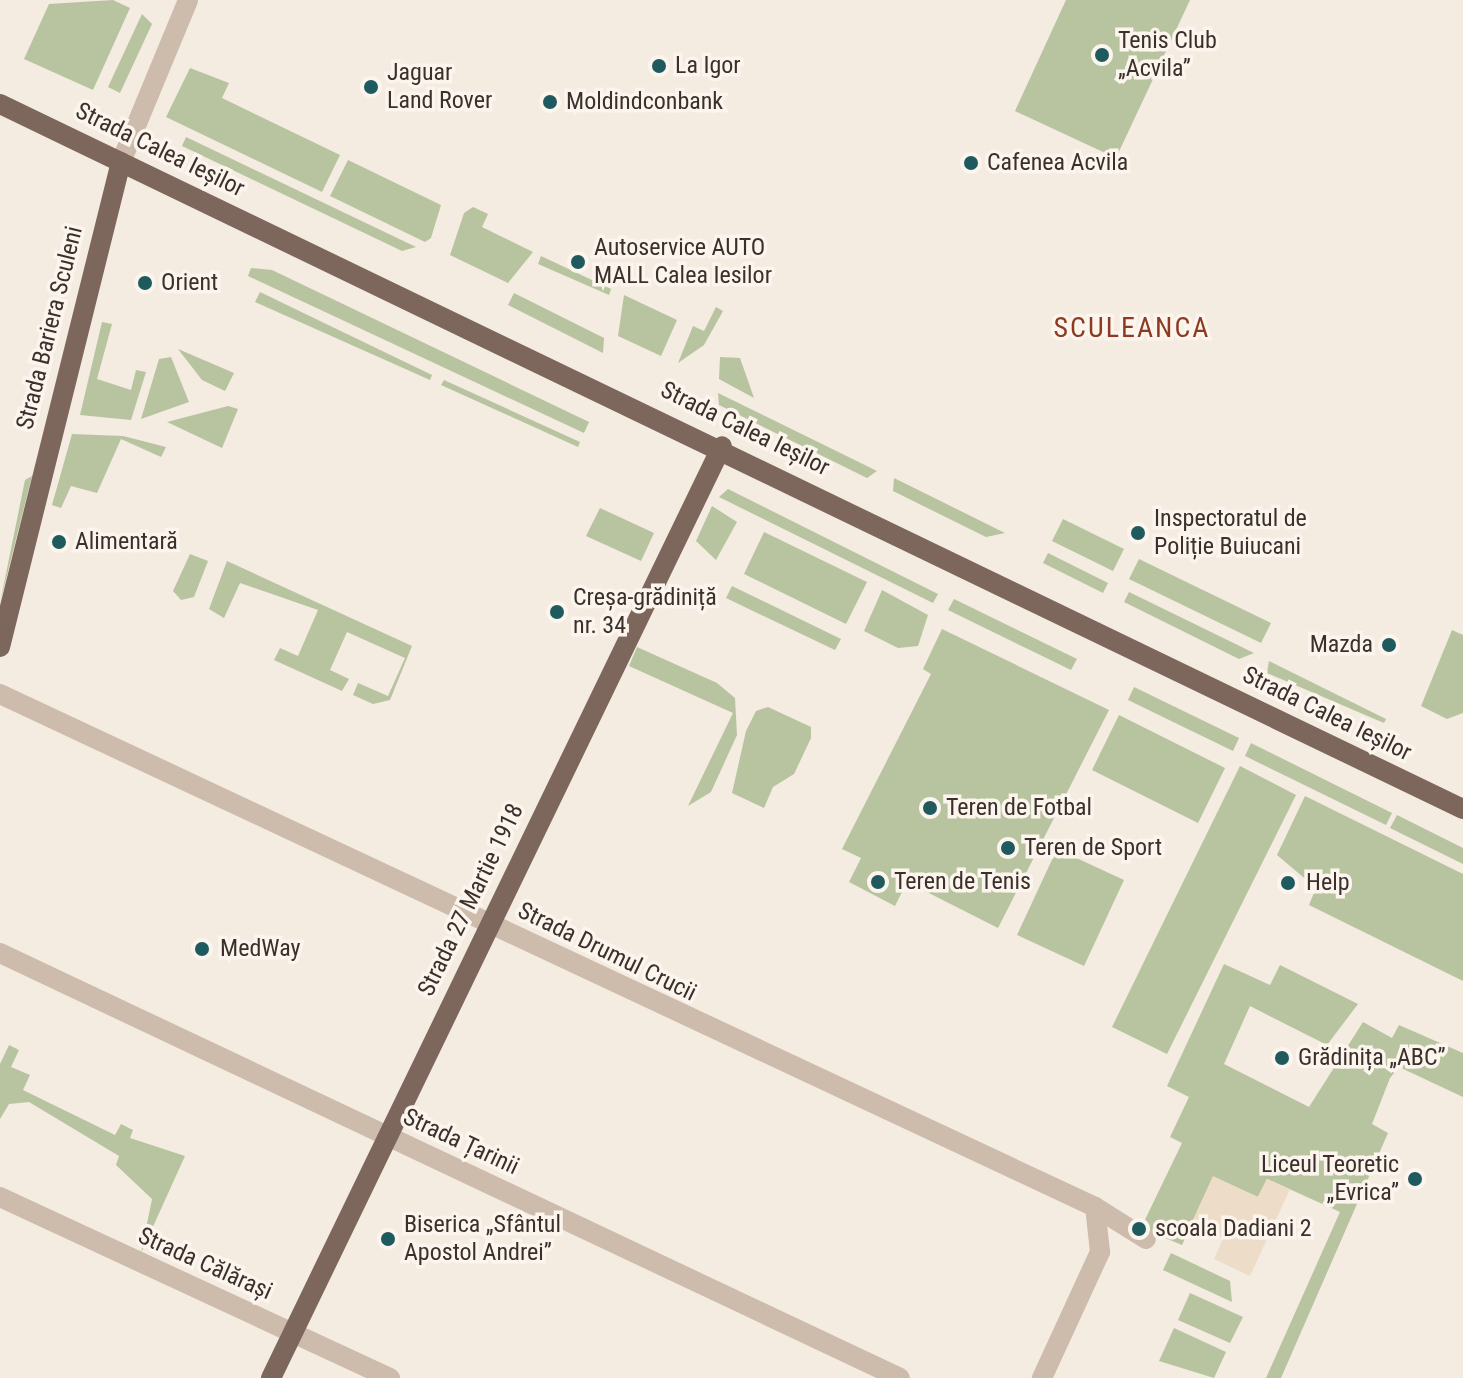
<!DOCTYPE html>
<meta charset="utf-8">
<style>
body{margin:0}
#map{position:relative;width:1463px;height:1378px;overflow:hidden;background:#f4ebe1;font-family:"Roboto Condensed",sans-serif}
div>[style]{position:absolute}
.green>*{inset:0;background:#b8c4a0}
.plaza>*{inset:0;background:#ecdcc8}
.minor>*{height:20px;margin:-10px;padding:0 10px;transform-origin:10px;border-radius:10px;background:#cdbbac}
.major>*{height:20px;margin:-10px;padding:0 10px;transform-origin:10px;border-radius:10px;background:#7d675c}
.dots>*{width:22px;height:22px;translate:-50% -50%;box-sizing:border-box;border:4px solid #fbf5ee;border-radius:50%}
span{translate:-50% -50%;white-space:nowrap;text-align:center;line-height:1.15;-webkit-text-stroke:7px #fbf5ee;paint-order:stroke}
.poi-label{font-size:24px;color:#3b302b}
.left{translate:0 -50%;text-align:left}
.right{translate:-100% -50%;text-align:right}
.street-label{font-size:24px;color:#3b302b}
.quarter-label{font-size:28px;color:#8c3b22;letter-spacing:2px}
</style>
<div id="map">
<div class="green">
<div style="clip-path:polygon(113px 0,130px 8px,93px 90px,24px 59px,49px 4px)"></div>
<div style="clip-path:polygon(1066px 0,1190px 0,1116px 158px,1015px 111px)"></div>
<div style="clip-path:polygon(142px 14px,152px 24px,120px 93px,108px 87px)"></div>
<div style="clip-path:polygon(190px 68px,229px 83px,222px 98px,340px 155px,322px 192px,166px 117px)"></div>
<div style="clip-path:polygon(186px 137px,416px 247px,402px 251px,182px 146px)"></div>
<div style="clip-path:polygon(348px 160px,441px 205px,431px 238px,425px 242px,330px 196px)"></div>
<div style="clip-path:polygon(473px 207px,488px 214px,482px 227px,533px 252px,508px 283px,450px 255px,464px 213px)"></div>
<div style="clip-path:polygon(541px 256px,611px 289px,609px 295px,538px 264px)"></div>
<div style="clip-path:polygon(251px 268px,272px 270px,589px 422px,584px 433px,248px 276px)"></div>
<div style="clip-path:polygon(260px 292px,432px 375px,430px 380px,255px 302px)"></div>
<div style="clip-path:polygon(514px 293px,604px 338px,603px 353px,508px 305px)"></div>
<div style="clip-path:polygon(624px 295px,677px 320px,661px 356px,618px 336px)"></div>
<div style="clip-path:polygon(716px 307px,723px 311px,704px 345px,678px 363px,693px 326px,704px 331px)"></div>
<div style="clip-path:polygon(102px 322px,112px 324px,97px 379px,131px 390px,136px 370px,146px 372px,131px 420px,80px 415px)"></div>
<div style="clip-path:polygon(178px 349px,234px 373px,225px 391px,202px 380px)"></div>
<div style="clip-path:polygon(171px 357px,189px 402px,141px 419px,159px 359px)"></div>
<div style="clip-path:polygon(720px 357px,740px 358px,754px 398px,719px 379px)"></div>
<div style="clip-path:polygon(444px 380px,580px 442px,578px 447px,441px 385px)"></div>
<div style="clip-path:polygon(718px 393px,877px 471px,867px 478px,719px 405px)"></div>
<div style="clip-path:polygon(228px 406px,238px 409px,222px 448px,167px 422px)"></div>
<div style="clip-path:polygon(72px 434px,123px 436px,166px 447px,161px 457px,121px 439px,97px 493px,71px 486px,61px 508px,52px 505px)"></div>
<div style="clip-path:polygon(32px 476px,0 603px,25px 480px)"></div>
<div style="clip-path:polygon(894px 478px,1005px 533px,986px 537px,893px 491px)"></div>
<div style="clip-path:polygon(728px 489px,938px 594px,933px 603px,719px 497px)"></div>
<div style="clip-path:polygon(712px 506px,737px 522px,716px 560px,696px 541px)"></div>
<div style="clip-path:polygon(600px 508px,654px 533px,641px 561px,586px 536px)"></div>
<div style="clip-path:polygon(1063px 519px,1124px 549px,1113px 571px,1052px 541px)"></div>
<div style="clip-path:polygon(764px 532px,867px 582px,846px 624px,744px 574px)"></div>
<div style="clip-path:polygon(1048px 553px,1108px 583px,1103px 593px,1043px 563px)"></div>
<div style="clip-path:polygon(190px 554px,208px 561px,194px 597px,181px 600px,173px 591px)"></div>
<div style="clip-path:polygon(1139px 559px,1271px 623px,1261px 643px,1129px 579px)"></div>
<div style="clip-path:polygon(227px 561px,412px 646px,390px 700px,373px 704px,353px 695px,358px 683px,388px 696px,405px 658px,347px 632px,330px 670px,349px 679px,342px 691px,274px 660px,280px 648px,298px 656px,318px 610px,240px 583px,224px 618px,209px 609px)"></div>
<div style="clip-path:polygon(732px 586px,841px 639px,835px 650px,726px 598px)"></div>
<div style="clip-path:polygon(882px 590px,928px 615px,918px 646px,898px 648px,864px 631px)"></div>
<div style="clip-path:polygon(1129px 592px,1254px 653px,1239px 659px,1124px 602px)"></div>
<div style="clip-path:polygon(954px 599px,1077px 659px,1071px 670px,948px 610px)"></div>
<div style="clip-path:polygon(942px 629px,1109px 710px,998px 928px,907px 882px,895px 906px,849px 882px,861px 858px,842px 849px,931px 674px,923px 669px)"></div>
<div style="clip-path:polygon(1452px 630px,1463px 635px,1463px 713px,1447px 719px,1421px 706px)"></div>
<div style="clip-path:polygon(637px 647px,717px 683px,735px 698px,737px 735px,711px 792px,688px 806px,733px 713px,629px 666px)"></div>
<div style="clip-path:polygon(1269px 661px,1386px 719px,1384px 723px,1267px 673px)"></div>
<div style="clip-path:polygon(1134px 687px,1239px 738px,1233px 751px,1128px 700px)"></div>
<div style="clip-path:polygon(768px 707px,811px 727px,811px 738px,794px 774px,773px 787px,764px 808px,732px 793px,746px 731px,756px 711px)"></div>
<div style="clip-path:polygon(1119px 715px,1225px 768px,1198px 823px,1092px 770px)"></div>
<div style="clip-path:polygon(1251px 743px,1392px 813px,1386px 825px,1245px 756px)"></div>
<div style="clip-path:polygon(1240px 766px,1296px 795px,1167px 1054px,1112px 1027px)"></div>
<div style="clip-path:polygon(1305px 796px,1463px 874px,1463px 981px,1309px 905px,1316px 888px,1277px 855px)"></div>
<div style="clip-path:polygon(1397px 815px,1463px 848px,1463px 864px,1390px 828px)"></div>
<div style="clip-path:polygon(1057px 849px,1124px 880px,1084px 966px,1017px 935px)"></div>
<div style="clip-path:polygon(1224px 964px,1270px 985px,1280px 965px,1358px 1004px,1327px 1045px,1250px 1006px,1224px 1064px,1309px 1107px,1363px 1022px,1392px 1038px,1399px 1025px,1463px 1053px,1463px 1097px,1399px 1067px,1390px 1078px,1372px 1124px,1388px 1133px,1281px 1378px,1266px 1378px,1340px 1212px,1267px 1179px,1258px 1197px,1213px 1177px,1182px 1245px,1141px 1228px,1182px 1143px,1170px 1137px,1189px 1097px,1167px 1086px)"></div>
<div style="clip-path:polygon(9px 1045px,19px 1050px,11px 1067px,30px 1075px,23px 1090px,115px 1135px,121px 1124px,133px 1130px,130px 1138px,185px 1156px,141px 1253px,152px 1199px,116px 1165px,119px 1156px,29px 1102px,9px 1104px,0 1119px,0 1064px)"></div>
<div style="clip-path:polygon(1171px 1253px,1230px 1281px,1232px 1302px,1163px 1270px)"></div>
<div style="clip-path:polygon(1190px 1293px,1243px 1317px,1230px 1343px,1178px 1320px)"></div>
<div style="clip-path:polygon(1174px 1328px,1226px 1352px,1214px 1378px,1159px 1361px)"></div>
</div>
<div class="plaza">
<div style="clip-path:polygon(1213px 1176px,1258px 1197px,1267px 1179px,1290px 1189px,1250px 1276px,1214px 1259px,1223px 1239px,1191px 1224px)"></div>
</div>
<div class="minor">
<div style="left:121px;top:162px;width:175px;rotate:-67.5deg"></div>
<div style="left:0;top:694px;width:1209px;rotate:25.1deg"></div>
<div style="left:1095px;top:1207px;width:60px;rotate:32.1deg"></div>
<div style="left:0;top:953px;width:995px;rotate:25.28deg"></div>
<div style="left:0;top:1197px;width:430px;rotate:24.9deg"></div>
<div style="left:1042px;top:1378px;width:139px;rotate:-65.3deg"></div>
<div style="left:1100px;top:1252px;width:45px;rotate:-96.3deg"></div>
</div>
<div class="major">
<div style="left:0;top:104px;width:1624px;rotate:25.73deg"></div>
<div style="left:0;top:647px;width:500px;rotate:-76deg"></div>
<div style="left:271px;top:1378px;width:1035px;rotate:-64.18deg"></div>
</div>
<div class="dots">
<div style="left:1102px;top:55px;background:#1f5a5e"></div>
<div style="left:659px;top:66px;background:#1f5a5e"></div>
<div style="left:371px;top:87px;background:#1f5a5e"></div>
<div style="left:550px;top:102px;background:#1f5a5e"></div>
<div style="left:971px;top:163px;background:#1f5a5e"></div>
<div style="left:578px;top:262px;background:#1f5a5e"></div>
<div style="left:145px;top:283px;background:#1f5a5e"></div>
<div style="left:1138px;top:533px;background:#1f5a5e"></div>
<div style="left:59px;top:542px;background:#1f5a5e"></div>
<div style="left:557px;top:612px;background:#1f5a5e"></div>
<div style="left:1389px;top:645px;background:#1f5a5e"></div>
<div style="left:930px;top:808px;background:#1f5a5e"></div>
<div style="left:1008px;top:848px;background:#1f5a5e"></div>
<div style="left:878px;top:882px;background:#1f5a5e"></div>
<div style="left:1288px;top:883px;background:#1f5a5e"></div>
<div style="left:202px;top:949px;background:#1f5a5e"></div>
<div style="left:1282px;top:1058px;background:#1f5a5e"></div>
<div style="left:1415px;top:1179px;background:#1f5a5e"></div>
<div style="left:1139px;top:1229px;background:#1f5a5e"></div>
<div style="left:388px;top:1239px;background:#1f5a5e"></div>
</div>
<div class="poi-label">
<span class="left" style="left:1118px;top:55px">Tenis Club<br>„Acvila”</span>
<span class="left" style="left:675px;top:66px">La Igor</span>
<span class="left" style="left:387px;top:87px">Jaguar<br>Land Rover</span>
<span class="left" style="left:566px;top:102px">Moldindconbank</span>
<span class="left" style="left:987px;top:163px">Cafenea Acvila</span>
<span class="left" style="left:594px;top:262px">Autoservice AUTO<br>MALL Calea Iesilor</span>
<span class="left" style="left:161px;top:283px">Orient</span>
<span class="left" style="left:1154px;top:533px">Inspectoratul de<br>Poliție Buiucani</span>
<span class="left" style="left:75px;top:542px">Alimentară</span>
<span class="left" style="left:573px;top:612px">Creșa-grădiniță<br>nr. 34</span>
<span class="right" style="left:1373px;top:645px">Mazda</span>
<span class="left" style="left:946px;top:808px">Teren de Fotbal</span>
<span class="left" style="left:1024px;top:848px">Teren de Sport</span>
<span class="left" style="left:894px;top:882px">Teren de Tenis</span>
<span class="left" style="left:1306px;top:883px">Help</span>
<span class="left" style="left:220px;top:949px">MedWay</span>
<span class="left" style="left:1298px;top:1058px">Grădinița „ABC”</span>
<span class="right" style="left:1399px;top:1179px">Liceul Teoretic<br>„Evrica”</span>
<span class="left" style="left:404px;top:1239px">Biserica „Sfântul<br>Apostol Andrei”</span>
<span class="left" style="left:1155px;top:1229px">scoala Dadiani 2</span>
</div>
<div class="street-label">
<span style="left:160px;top:150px;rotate:26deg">Strada Calea Ieșilor</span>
<span style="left:50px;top:328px;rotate:-76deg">Strada Bariera Sculeni</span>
<span style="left:745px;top:429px;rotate:26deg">Strada Calea Ieșilor</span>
<span style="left:1327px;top:714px;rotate:26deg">Strada Calea Ieșilor</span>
<span style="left:471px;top:900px;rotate:-64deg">Strada 27 Martie 1918</span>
<span style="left:607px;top:952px;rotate:26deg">Strada Drumul Crucii</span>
<span style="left:461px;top:1142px;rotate:25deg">Strada Țarinii</span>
<span style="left:205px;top:1264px;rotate:24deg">Strada Călărași</span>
</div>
<div class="quarter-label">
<span style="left:1132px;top:328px">SCULEANCA</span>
</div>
</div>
